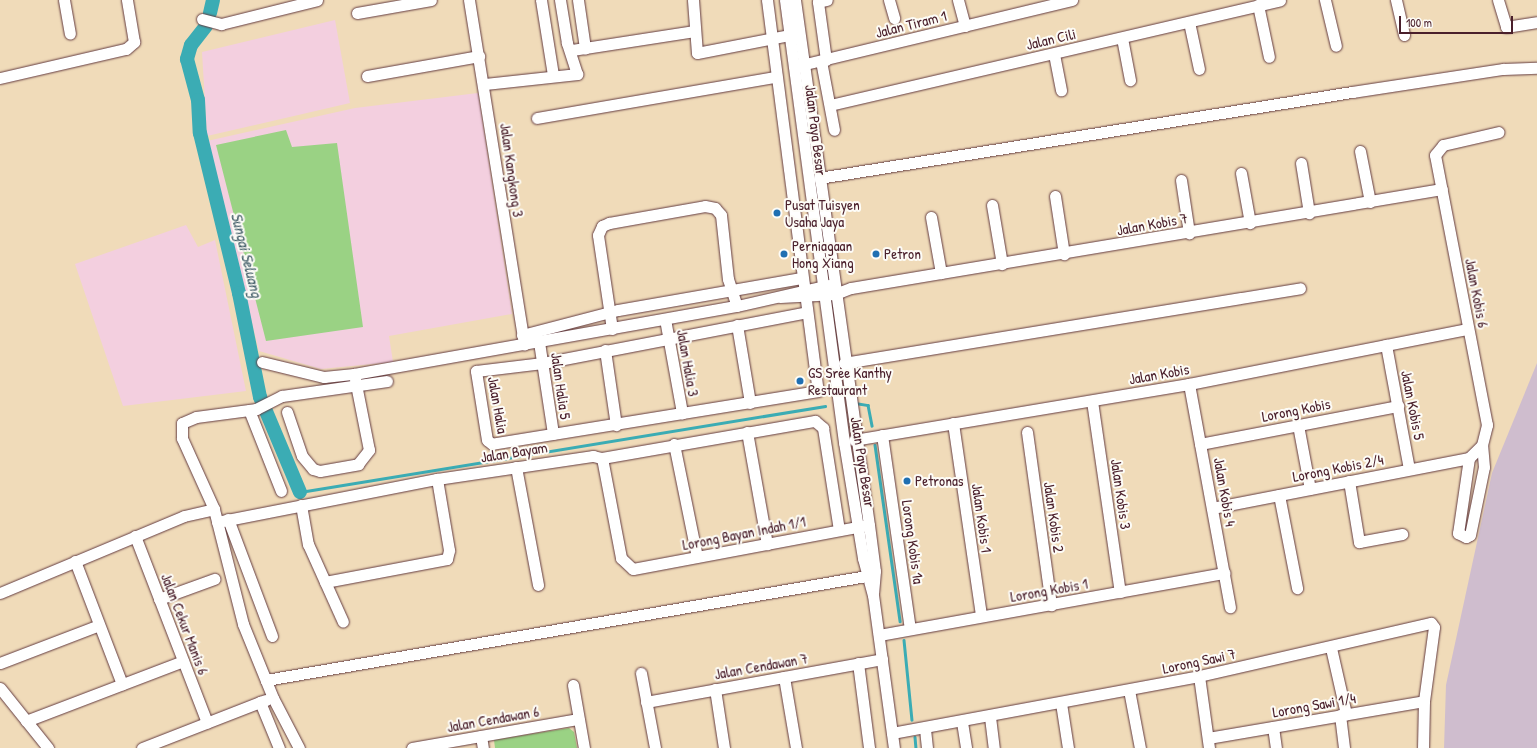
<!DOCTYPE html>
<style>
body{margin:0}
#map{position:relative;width:1537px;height:748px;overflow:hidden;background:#f0dbb9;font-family:"Patrick Hand",sans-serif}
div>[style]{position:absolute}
.built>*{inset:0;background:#f3cfdf}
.industrial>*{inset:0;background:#cfbdce}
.green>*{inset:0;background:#9ad284}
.stream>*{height:2.5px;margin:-1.25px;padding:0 1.25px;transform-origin:1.25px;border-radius:1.25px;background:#3bacb4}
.river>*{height:14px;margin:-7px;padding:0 7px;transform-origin:7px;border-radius:7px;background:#3bacb4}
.roads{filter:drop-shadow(0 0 1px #633b40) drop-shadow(0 0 1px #633b40)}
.minor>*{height:11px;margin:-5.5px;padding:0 5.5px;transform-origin:5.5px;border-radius:5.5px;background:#fff}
.dots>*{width:11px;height:11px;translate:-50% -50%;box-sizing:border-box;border:2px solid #fdfcf7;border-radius:50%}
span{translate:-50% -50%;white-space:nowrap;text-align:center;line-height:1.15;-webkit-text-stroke:4px #fdfcf7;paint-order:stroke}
.street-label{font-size:15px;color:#4a1f2b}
.poi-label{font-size:15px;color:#4a1f2b}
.left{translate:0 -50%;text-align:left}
.water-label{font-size:16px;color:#435e69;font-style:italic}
.scale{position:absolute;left:1399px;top:16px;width:114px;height:18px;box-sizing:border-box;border:2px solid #4a1f2b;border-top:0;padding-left:5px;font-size:12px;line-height:14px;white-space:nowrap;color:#4a1f2b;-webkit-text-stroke:3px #fdfcf7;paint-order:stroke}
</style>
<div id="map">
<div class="built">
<div style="clip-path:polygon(335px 20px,350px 103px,207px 136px,202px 52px)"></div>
<div style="clip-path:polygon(478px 93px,512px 314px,389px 336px,393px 362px,321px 369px,259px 351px,207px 141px,355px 108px)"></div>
<div style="clip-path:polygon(186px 225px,198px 247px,215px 240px,246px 391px,123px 406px,75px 264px)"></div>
</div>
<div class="industrial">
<div style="clip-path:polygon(1537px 363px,1537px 748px,1444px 748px,1446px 685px,1492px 473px)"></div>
</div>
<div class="green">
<div style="clip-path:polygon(286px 130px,292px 147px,337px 143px,363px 327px,266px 341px,216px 145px)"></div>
<div style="clip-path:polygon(569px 728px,574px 732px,577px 748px,495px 748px,494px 740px)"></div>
</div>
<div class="stream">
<div style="left:855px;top:403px;width:13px;rotate:9deg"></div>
<div style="left:868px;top:405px;width:21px;rotate:79deg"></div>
<div style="left:875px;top:445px;width:178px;rotate:81.9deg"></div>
<div style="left:300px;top:492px;width:532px;rotate:-9.3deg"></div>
<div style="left:904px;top:640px;width:80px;rotate:84.3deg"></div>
<div style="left:915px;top:737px;width:11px;rotate:85deg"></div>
</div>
<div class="river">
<div style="left:210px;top:13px;width:13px;rotate:-77deg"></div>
<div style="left:206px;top:26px;width:24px;rotate:128deg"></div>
<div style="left:191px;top:45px;width:15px;rotate:106deg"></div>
<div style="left:187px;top:59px;width:42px;rotate:75deg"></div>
<div style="left:198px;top:100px;width:33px;rotate:87deg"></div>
<div style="left:200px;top:133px;width:165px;rotate:76.3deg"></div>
<div style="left:239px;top:293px;width:106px;rotate:78.6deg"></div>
<div style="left:260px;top:397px;width:103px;rotate:67.2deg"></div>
</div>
<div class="roads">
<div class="minor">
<div style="left:64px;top:0;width:34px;rotate:80deg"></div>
<div style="left:469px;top:0;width:349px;rotate:80.9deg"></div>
<div style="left:541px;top:0;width:76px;rotate:80.9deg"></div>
<div style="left:578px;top:0;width:49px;rotate:81.7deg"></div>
<div style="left:693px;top:0;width:53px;rotate:85.7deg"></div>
<div style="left:697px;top:53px;width:100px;rotate:-11deg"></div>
<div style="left:767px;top:0;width:394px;rotate:82.6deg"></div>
<div style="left:818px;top:391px;width:330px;rotate:170.8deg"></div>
<div style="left:492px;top:444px;width:6px;rotate:-141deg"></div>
<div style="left:487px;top:440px;width:70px;rotate:-99.1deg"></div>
<div style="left:476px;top:371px;width:67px;rotate:-6.8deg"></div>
<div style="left:543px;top:363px;width:269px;rotate:-10.9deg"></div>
<div style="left:785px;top:0;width:446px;rotate:82.4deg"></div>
<div style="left:844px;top:442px;width:118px;rotate:80.7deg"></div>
<div style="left:863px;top:558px;width:38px;rotate:75deg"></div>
<div style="left:873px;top:595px;width:154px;rotate:82.2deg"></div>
<div style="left:795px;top:0;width:530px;rotate:81.98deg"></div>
<div style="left:869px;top:525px;width:46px;rotate:82.6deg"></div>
<div style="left:875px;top:571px;width:21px;rotate:95deg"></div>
<div style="left:889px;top:0;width:19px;rotate:74deg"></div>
<div style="left:958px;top:0;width:27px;rotate:75deg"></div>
<div style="left:1325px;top:0;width:47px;rotate:76.6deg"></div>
<div style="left:1396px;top:0;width:36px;rotate:77deg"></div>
<div style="left:1498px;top:0;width:28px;rotate:73deg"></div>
<div style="left:1506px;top:27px;width:31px;rotate:-9deg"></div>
<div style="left:1258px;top:5px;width:53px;rotate:78.1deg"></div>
<div style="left:357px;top:13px;width:75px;rotate:-10deg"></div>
<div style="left:202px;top:19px;width:20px;rotate:15deg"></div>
<div style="left:221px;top:24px;width:99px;rotate:-14deg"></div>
<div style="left:1189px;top:22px;width:48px;rotate:78deg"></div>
<div style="left:1122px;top:38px;width:43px;rotate:79.2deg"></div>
<div style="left:572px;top:50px;width:124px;rotate:-8.8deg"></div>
<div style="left:1054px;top:54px;width:37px;rotate:79deg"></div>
<div style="left:826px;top:60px;width:59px;rotate:-97.9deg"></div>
<div style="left:818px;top:2px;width:9px;rotate:-13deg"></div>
<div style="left:821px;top:61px;width:70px;rotate:79.3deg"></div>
<div style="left:797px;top:66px;width:283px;rotate:-13.5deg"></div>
<div style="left:367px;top:76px;width:114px;rotate:-10.1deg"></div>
<div style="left:0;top:78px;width:129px;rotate:-13deg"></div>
<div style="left:126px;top:49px;width:11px;rotate:-41deg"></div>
<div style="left:134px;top:42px;width:43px;rotate:-99.5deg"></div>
<div style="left:485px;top:84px;width:93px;rotate:-6.2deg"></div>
<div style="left:577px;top:74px;width:33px;rotate:-108deg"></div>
<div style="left:567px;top:43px;width:44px;rotate:-99.2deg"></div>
<div style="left:830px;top:105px;width:462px;rotate:-13.1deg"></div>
<div style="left:537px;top:118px;width:242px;rotate:-9.8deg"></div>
<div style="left:1360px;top:151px;width:52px;rotate:78.9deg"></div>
<div style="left:1301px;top:163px;width:51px;rotate:80.9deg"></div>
<div style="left:1241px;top:173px;width:51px;rotate:79.8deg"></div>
<div style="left:819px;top:178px;width:540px;rotate:-9.17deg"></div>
<div style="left:1352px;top:92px;width:153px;rotate:-8.7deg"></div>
<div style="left:1503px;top:69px;width:34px;rotate:-2deg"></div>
<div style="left:1181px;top:180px;width:54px;rotate:81.4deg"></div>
<div style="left:1055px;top:196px;width:59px;rotate:81.2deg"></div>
<div style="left:992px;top:205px;width:60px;rotate:80.4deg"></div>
<div style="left:931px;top:217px;width:57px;rotate:79.9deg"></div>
<div style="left:780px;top:297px;width:55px;rotate:-3.1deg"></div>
<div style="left:835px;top:294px;width:17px;rotate:-21deg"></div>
<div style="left:851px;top:288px;width:599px;rotate:-9.51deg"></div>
<div style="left:665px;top:319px;width:96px;rotate:79.7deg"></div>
<div style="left:737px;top:325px;width:79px;rotate:80.5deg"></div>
<div style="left:612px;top:329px;width:95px;rotate:-98.5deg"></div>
<div style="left:598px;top:235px;width:10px;rotate:-66deg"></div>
<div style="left:602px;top:226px;width:8px;rotate:-23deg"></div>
<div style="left:609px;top:223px;width:97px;rotate:-10deg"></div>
<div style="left:705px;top:206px;width:10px;rotate:11deg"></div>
<div style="left:715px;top:208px;width:9px;rotate:49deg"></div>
<div style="left:721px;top:215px;width:64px;rotate:83.8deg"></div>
<div style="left:728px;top:279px;width:28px;rotate:72deg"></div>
<div style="left:522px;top:335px;width:99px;rotate:-14.6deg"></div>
<div style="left:618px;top:310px;width:186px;rotate:-9.9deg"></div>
<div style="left:539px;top:342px;width:93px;rotate:81.3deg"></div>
<div style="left:1386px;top:345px;width:126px;rotate:79.5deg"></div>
<div style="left:605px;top:350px;width:76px;rotate:81.7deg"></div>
<div style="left:262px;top:362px;width:64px;rotate:13.6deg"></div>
<div style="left:324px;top:377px;width:30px;rotate:-6deg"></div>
<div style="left:354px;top:374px;width:389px;rotate:-10.1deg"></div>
<div style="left:737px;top:306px;width:94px;rotate:-12.9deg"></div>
<div style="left:844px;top:363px;width:462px;rotate:-9.3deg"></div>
<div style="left:1189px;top:384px;width:227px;rotate:79.6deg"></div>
<div style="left:1092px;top:401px;width:193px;rotate:81.7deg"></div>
<div style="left:249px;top:410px;width:87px;rotate:68.4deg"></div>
<div style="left:287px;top:412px;width:46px;rotate:71.2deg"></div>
<div style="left:302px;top:456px;width:17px;rotate:50deg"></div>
<div style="left:313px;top:469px;width:7px;rotate:16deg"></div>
<div style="left:320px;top:471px;width:39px;rotate:-10deg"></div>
<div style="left:358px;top:464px;width:18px;rotate:-52deg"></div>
<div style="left:369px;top:450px;width:72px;rotate:-101.2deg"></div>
<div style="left:953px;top:423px;width:195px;rotate:81.7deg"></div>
<div style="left:1298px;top:425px;width:65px;rotate:79.4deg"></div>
<div style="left:747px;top:432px;width:114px;rotate:79.9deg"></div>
<div style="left:1027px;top:432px;width:175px;rotate:82.1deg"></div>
<div style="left:882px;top:435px;width:196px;rotate:81.8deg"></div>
<div style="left:854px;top:440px;width:340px;rotate:-9.5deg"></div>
<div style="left:1189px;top:384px;width:284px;rotate:-11.2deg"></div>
<div style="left:674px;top:444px;width:115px;rotate:78.5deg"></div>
<div style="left:1200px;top:444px;width:202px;rotate:-10.9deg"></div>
<div style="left:602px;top:458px;width:102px;rotate:79.2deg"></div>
<div style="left:621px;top:558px;width:16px;rotate:43deg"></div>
<div style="left:633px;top:569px;width:234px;rotate:-10.6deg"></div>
<div style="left:1469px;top:458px;width:76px;rotate:98.3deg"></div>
<div style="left:1458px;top:533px;width:9px;rotate:27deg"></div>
<div style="left:1466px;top:537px;width:4px;rotate:-27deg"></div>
<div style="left:1470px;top:535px;width:69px;rotate:-78.4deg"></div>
<div style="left:1484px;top:467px;width:22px;rotate:-95deg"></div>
<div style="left:516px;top:467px;width:120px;rotate:79.4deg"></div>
<div style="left:1349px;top:481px;width:62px;rotate:80.7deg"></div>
<div style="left:1359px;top:542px;width:44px;rotate:-10.5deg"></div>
<div style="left:1279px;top:495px;width:95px;rotate:79deg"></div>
<div style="left:301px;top:505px;width:40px;rotate:80deg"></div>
<div style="left:308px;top:544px;width:85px;rotate:65.8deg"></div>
<div style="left:1212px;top:508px;width:262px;rotate:-11deg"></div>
<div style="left:1469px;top:458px;width:18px;rotate:-45deg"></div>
<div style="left:1482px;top:445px;width:21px;rotate:-76deg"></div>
<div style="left:1487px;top:425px;width:275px;rotate:-100.9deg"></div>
<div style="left:1435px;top:155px;width:13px;rotate:-51deg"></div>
<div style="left:1443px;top:145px;width:57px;rotate:-13.1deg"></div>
<div style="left:228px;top:519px;width:125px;rotate:69.4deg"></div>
<div style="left:217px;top:522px;width:224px;rotate:-11.1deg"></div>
<div style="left:437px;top:479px;width:158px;rotate:-8.4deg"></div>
<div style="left:593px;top:456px;width:9px;rotate:13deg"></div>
<div style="left:602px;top:458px;width:216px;rotate:-9.9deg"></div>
<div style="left:815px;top:421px;width:11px;rotate:41deg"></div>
<div style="left:823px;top:428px;width:103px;rotate:81.1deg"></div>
<div style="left:135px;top:536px;width:200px;rotate:68.9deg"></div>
<div style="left:75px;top:561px;width:132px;rotate:69.1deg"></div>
<div style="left:325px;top:582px;width:124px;rotate:-10.7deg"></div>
<div style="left:447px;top:559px;width:9px;rotate:-77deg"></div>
<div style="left:449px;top:550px;width:72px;rotate:-99.6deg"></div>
<div style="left:0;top:593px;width:199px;rotate:-22.7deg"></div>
<div style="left:184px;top:516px;width:31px;rotate:-13deg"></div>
<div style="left:159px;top:599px;width:59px;rotate:-20deg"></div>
<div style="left:879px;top:635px;width:351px;rotate:-10.2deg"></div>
<div style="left:1331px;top:648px;width:68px;rotate:77.2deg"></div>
<div style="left:0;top:663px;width:106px;rotate:-21deg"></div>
<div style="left:858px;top:663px;width:86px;rotate:82.6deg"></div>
<div style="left:641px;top:673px;width:76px;rotate:79.4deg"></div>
<div style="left:1199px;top:676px;width:73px;rotate:82.1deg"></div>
<div style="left:784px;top:677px;width:72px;rotate:80.4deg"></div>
<div style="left:266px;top:680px;width:609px;rotate:-9.83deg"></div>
<div style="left:573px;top:685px;width:64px;rotate:80.1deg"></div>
<div style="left:0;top:688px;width:77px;rotate:51.3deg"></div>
<div style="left:715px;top:689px;width:60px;rotate:81.3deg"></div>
<div style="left:1129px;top:690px;width:59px;rotate:79.3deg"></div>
<div style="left:266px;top:700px;width:6px;rotate:162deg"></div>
<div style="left:260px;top:702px;width:50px;rotate:67.6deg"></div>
<div style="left:646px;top:702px;width:240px;rotate:-10.3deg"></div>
<div style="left:1061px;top:703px;width:46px;rotate:81.2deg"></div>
<div style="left:1340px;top:715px;width:33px;rotate:83deg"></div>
<div style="left:990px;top:717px;width:31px;rotate:83deg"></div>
<div style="left:26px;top:721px;width:168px;rotate:-20.9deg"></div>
<div style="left:962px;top:722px;width:26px;rotate:81deg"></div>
<div style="left:1273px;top:727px;width:21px;rotate:82deg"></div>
<div style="left:925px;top:729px;width:19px;rotate:84deg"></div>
<div style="left:892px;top:733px;width:312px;rotate:-10.5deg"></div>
<div style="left:1199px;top:676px;width:238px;rotate:-12.9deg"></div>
<div style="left:1431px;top:623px;width:5px;rotate:53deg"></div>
<div style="left:1434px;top:627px;width:75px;rotate:97.7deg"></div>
<div style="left:1424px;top:701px;width:47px;rotate:91.2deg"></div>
<div style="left:481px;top:736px;width:12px;rotate:81deg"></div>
<div style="left:1208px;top:738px;width:219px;rotate:-9.7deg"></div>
<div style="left:142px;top:748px;width:127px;rotate:-21.3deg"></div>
<div style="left:299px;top:748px;width:56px;rotate:-117.5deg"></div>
<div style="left:273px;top:698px;width:80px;rotate:-112.1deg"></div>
<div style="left:243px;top:624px;width:119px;rotate:-104.2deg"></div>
<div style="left:214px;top:509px;width:78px;rotate:-114.3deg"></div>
<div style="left:182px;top:438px;width:15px;rotate:-90deg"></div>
<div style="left:182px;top:423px;width:15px;rotate:-23deg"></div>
<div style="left:196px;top:417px;width:61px;rotate:-7.6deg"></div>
<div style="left:256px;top:409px;width:29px;rotate:-27deg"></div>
<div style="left:282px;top:396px;width:106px;rotate:-8.1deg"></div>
<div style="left:412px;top:748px;width:169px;rotate:-9.9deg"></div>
</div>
</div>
<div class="dots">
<div style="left:777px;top:213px;background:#1f6fb2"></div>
<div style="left:784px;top:254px;background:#1f6fb2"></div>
<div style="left:876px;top:254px;background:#1f6fb2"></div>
<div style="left:800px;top:381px;background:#1f6fb2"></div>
<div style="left:907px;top:481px;background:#1f6fb2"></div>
</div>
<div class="street-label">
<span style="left:911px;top:24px;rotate:-14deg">Jalan Tiram 1</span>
<span style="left:1051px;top:39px;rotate:-13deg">Jalan Cili</span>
<span style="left:816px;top:130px;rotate:83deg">Jalan Paya Besar</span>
<span style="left:512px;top:170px;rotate:82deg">Jalan Kangkong 3</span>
<span style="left:1152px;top:224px;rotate:-10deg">Jalan Kobis 7</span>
<span style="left:1477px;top:293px;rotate:79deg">Jalan Kobis 6</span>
<span style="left:688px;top:363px;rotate:80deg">Jalan Halia 3</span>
<span style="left:1159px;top:374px;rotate:-10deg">Jalan Kobis</span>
<span style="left:561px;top:386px;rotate:82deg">Jalan Halia 5</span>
<span style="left:498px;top:405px;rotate:80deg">Jalan Halia</span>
<span style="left:1413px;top:405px;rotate:79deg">Jalan Kobis 5</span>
<span style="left:1296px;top:410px;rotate:-11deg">Lorong Kobis</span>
<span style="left:514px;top:452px;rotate:-9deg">Jalan Bayam</span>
<span style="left:863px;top:462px;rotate:81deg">Jalan Paya Besar</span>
<span style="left:1338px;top:468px;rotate:-11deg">Lorong Kobis 2/4</span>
<span style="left:1225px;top:492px;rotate:80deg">Jalan Kobis 4</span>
<span style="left:1121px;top:494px;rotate:82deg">Jalan Kobis 3</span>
<span style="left:1054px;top:517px;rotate:82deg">Jalan Kobis 2</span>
<span style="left:982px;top:518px;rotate:82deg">Jalan Kobis 1</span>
<span style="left:744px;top:533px;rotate:-11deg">Lorong Bayan Indah 1/1</span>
<span style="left:913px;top:542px;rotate:82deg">Lorong Kobis 1a</span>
<span style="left:1049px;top:590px;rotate:-10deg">Lorong Kobis 1</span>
<span style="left:185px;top:624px;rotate:69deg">Jalan Cekur Manis 6</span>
<span style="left:1199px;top:661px;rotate:-12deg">Lorong Sawi 7</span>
<span style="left:761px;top:666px;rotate:-10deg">Jalan Cendawan 7</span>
<span style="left:1314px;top:705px;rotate:-10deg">Lorong Sawi 1/4</span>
<span style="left:493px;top:719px;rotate:-10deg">Jalan Cendawan 6</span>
</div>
<div class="poi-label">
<span class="left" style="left:785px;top:213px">Pusat Tuisyen<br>Usaha Jaya</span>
<span class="left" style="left:792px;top:254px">Perniagaan<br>Hong Xiang</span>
<span class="left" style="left:884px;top:254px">Petron</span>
<span class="left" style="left:808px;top:381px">GS Sree Kanthy<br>Restaurant</span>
<span class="left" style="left:915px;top:481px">Petronas</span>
</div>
<div class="water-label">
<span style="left:247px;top:255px;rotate:76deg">Sungai Seluang</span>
</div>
<div class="scale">100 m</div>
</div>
